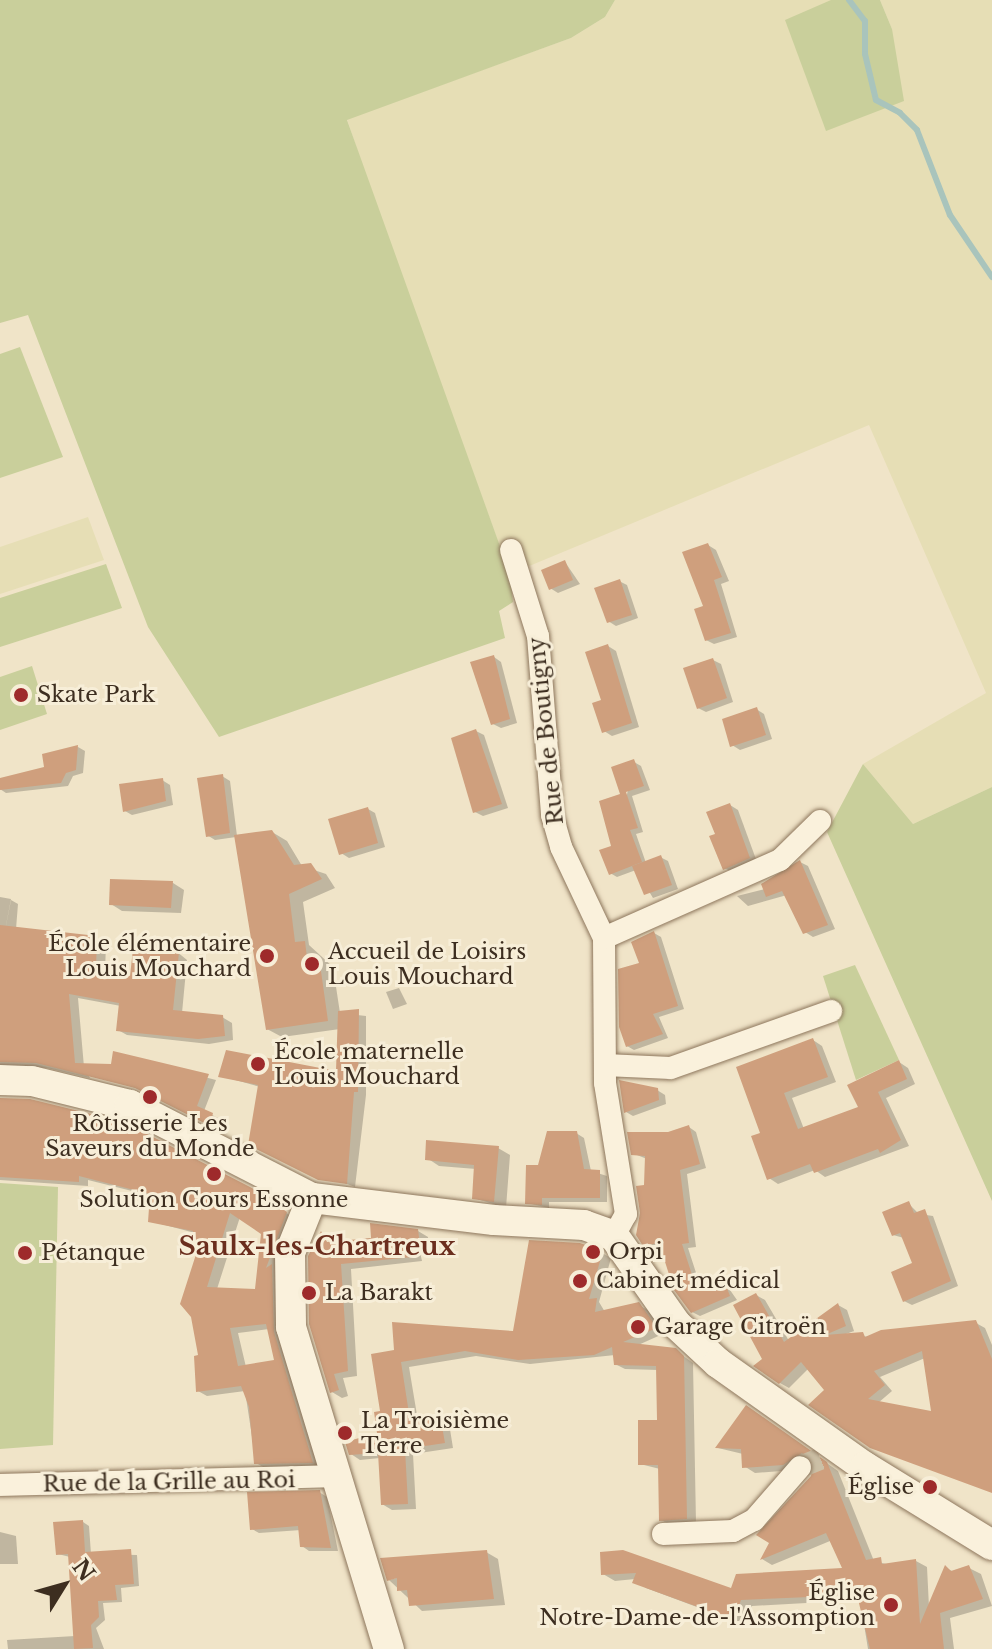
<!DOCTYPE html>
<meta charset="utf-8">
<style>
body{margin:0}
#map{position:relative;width:992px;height:1649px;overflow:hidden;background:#f0e4c8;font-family:"Libre Baskerville",serif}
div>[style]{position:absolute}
.farmland>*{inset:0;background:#e6deb5}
.green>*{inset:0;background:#c9cf9b}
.shadow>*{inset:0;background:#0003}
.stream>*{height:6px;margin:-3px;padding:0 3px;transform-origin:3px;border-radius:3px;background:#a9c4bc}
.building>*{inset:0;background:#cf9f7d}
.street-tunnel>*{height:22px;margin-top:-11px;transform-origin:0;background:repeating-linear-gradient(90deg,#ccc0a6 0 22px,transparent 0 33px)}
.roads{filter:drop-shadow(0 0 2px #8d765c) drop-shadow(0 0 2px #8d765c)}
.street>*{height:22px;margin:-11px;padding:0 11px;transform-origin:11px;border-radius:11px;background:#faf1dc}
.secondary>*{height:30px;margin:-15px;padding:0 15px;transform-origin:15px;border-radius:15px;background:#faf1dc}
.dots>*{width:22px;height:22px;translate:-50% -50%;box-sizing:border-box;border:4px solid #f7eed8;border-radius:50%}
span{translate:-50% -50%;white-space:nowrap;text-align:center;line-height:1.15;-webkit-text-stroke:6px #f7eed8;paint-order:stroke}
.poi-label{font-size:22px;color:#3d2e20}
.left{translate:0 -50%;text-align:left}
.right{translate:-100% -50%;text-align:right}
.street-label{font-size:22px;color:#3d2e20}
.quarter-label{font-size:26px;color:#6b2e1e;font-weight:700}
.north{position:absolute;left:24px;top:1545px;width:80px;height:80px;-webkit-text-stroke:6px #f7eed8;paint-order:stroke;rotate:53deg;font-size:22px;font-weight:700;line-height:32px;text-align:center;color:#3d2e20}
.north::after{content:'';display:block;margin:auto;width:28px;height:36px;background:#3d2e20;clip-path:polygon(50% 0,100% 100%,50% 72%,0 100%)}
</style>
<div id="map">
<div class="farmland">
<div style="clip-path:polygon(615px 0,831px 0,892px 29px,880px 0,992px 0,992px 787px,913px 824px,863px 764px,986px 693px,869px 425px,510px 574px,382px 224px,347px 119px,571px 38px,605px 17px)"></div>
<div style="clip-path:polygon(88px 517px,104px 560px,0 594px,0 547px)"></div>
</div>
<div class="green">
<div style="clip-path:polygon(0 0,615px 0,605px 17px,571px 38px,347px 120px,510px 574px,513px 602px,499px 611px,505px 638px,219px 737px,148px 627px,28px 315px,0 323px)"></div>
<div style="clip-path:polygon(831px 0,880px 0,892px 29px,904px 101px,826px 131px,785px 20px)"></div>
<div style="clip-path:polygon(20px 347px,63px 457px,0 478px,0 354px)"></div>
<div style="clip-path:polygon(106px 564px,122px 608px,0 647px,0 598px)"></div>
<div style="clip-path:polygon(32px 666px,47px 714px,0 730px,0 677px)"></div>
<div style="clip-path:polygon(863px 764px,913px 824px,992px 787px,992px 1201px,827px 832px)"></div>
<div style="clip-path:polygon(855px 965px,899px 1060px,856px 1080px,823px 976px)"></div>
<div style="clip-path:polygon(0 1183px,58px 1187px,53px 1445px,0 1449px)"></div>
</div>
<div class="shadow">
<div style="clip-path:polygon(708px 545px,716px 550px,729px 581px,721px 584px,737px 637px,714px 644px,706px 640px)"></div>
<div style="clip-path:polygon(565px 562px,580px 584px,558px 593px,550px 588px)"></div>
<div style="clip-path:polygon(619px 581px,627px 585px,638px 618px,616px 626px,608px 621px)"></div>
<div style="clip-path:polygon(608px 646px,616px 651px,639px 727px,612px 736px,604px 731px)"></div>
<div style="clip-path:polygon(494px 657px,501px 662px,517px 723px,501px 728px,493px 724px)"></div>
<div style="clip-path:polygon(713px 660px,721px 664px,733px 702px,706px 712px,698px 708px)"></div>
<div style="clip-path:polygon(756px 709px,764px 714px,772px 739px,740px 750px,732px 745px)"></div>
<div style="clip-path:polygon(476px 731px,484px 735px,508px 808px,483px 816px,475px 812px)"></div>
<div style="clip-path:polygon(78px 747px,85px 751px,83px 773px,73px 776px,68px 786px,6px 793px,0 789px,0 780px,47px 769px,45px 755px)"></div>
<div style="clip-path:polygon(634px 762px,641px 766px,650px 790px,632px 796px,643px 832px,636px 834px,646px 863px,660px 857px,668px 861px,678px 889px,653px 898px,636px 870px,617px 877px,610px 873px)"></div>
<div style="clip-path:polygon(222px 776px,230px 781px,237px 836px,272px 832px,287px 841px,302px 866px,326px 874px,335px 888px,303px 902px,309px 945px,333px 967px,340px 1013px,366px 1016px,366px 1095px,355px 1187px,258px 1149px,260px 1087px,221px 1076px,337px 1074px,340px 1029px,282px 1037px,267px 1029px,236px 837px,215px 840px,207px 835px)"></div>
<div style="clip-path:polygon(162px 780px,170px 785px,173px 805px,132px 815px,125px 811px)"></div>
<div style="clip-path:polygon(730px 805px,738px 810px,757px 862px,733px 873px,725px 868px,717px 836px)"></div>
<div style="clip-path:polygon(368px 809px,375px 813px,385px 847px,349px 858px,341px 853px)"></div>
<div style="clip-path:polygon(800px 862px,808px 866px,835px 929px,813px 937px,805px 932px,787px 895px,748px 906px,737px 896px,765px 889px)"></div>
<div style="clip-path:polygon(112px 881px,173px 883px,184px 890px,181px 913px,122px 911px,111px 904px)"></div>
<div style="clip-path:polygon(0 897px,11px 899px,4px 936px,11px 900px,18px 904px,16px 929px,106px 943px,105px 973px,132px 978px,167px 945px,176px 951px,187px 960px,182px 1013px,222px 1017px,232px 1023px,233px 1040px,209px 1044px,127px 1035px,118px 1030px,121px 1006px,78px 998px,84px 1067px,90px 1078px,47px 1068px,10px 1066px,0 1072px)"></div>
<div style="clip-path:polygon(654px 933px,661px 937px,684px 1009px,659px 1017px,668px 1038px,634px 1050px,627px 1046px,642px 965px)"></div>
<div style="clip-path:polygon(399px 988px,407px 1004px,393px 1009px,386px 992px)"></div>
<div style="clip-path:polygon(813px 1040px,822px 1046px,836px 1082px,792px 1098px,804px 1129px,861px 1108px,899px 1062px,908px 1068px,915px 1084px,886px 1098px,909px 1146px,825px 1177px,815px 1170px,778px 1184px,769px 1178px,762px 1134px,738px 1068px)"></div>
<div style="clip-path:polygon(115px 1054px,216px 1080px,204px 1111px,220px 1119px,217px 1128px,148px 1092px,111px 1080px)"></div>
<div style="clip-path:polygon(657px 1090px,665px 1095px,666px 1104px,633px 1116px,626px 1112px)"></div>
<div style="clip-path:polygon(evenodd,0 1100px,262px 1196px,295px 1219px,276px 1269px,321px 1467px,265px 1468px,256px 1463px,245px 1391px,207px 1396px,198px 1391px,201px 1243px,194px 1239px,195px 1233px,150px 1221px,152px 1196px,88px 1180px,88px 1186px,0 1180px,0 1100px,240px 1217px,263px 1233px,257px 1291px,217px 1289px,240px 1217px,0 1100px,269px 1329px,277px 1361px,246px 1367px,238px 1333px,269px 1329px)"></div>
<div style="clip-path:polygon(689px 1127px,696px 1132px,706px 1168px,687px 1174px,696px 1247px,688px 1248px,700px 1285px,723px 1280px,737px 1300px,700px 1316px,692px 1312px,662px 1247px,644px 1244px,647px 1159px,632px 1153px)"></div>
<div style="clip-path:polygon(576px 1133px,584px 1138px,591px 1171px,607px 1176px,607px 1202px,549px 1202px,549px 1208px,527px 1203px,540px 1167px)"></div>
<div style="clip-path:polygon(498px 1148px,510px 1155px,506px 1208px,474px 1198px,476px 1169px,439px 1166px,427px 1158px)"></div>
<div style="clip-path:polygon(908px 1203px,919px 1214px,933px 1216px,958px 1286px,912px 1305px,904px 1301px,914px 1264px,904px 1238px,893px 1235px)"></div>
<div style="clip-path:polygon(418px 1231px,428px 1237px,429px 1250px,420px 1252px,422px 1261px,351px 1269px,357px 1376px,343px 1378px,348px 1396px,342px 1398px,332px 1392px,310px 1257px,318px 1236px,330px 1244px)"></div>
<div style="clip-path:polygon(602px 1253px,611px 1258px,599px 1302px,605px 1312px,638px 1305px,648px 1310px,665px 1333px,636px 1346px,675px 1350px,693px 1363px,696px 1523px,671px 1525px,661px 1520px,660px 1469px,640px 1464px,659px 1423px,658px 1370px,625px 1369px,615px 1364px,615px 1355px,530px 1364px,476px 1356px,409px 1367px,418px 1421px,439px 1418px,449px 1423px,453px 1448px,413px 1454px,416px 1509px,392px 1510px,382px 1504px,380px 1458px,360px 1460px,351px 1454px,379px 1434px,383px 1413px,374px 1355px,514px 1334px)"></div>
<div style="clip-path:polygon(evenodd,756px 1295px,765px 1300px,789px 1341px,838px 1305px,847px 1310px,854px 1331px,846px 1334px,869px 1337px,976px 1323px,985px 1328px,992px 1345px,992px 1492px,871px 1447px,809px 1368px,789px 1388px,780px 1383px,765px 1359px,756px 1295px,925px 1358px,933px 1413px,878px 1403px,892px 1391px,880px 1377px,925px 1358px)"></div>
<div style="clip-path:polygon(757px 1414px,838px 1471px,874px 1561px,890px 1565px,916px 1561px,927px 1567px,929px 1607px,946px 1568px,954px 1572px,969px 1568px,981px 1574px,992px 1606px,950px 1618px,954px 1649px,868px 1649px,860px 1600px,752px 1606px,745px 1625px,646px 1588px,635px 1579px,615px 1581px,603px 1574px,602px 1554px,732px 1590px,845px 1570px,830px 1541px,772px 1565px,762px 1559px,812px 1477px,816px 1462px,795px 1470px,755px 1473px,744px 1466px,743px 1454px,718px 1448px)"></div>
<div style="clip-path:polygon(319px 1492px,327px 1497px,338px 1551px,309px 1551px,302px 1546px,301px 1530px,259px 1533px,252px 1529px)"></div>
<div style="clip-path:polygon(83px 1522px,89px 1526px,91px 1554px,137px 1555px,139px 1586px,121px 1588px,122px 1602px,103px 1603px,105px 1620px,96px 1628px,104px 1649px,8px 1649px,7px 1640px,75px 1636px,70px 1557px,58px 1554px)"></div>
<div style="clip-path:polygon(0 1532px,16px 1536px,18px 1564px,0 1564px)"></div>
<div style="clip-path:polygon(486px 1552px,498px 1559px,505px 1605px,422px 1611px,389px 1580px)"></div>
</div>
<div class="stream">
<div style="left:849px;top:0;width:26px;rotate:53deg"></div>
<div style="left:865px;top:21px;width:33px;rotate:90deg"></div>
<div style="left:865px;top:54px;width:47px;rotate:76.6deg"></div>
<div style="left:876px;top:100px;width:27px;rotate:28deg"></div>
<div style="left:900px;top:113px;width:24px;rotate:45deg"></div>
<div style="left:917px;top:130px;width:91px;rotate:68.8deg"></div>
<div style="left:950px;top:215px;width:75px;rotate:55.9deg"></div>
</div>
<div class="building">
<div style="clip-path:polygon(708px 543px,722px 577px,714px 580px,731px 633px,705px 641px,694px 609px,703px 606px,682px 552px)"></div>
<div style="clip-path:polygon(565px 560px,573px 580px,549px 590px,541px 570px)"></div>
<div style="clip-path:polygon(620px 579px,632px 615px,607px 623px,594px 588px)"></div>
<div style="clip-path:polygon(608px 644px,632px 723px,602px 733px,592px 703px,601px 700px,585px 652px)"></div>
<div style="clip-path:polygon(494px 655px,510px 719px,491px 725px,470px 662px)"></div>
<div style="clip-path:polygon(713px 658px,727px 698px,697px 709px,683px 668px)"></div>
<div style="clip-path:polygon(757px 707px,766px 735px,730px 747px,722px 719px)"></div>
<div style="clip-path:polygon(476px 729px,502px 804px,473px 813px,451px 738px)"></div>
<div style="clip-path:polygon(78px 745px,76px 770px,66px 773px,61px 783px,0 790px,0 778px,44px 767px,42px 754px)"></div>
<div style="clip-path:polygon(634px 759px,644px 786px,626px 792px,638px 828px,630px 830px,642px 862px,609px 875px,599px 850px,611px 846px,599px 801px,620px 794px,611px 767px)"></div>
<div style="clip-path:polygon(223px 774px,230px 833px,206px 837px,197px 778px)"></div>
<div style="clip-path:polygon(163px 778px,166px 801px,123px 812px,119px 784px)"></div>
<div style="clip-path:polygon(730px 803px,750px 858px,723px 870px,709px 836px,715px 834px,706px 812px)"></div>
<div style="clip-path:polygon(368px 807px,378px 843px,339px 855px,328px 819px)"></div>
<div style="clip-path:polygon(272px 830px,294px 865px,311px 863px,322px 879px,289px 894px,295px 942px,305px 941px,307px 958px,319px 957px,328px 1021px,266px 1030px,234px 835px)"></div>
<div style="clip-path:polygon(661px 855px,672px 885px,644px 895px,632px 866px)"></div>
<div style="clip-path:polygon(800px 860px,828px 925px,803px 934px,782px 891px,766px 897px,761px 884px)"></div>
<div style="clip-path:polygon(110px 879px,173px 881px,171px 908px,109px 905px)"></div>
<div style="clip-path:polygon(0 925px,97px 936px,96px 969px,130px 976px,134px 940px,167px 943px,166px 951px,179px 952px,173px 1010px,223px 1015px,225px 1036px,198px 1039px,116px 1031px,119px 1003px,69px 994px,75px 1063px,111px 1064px,113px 1051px,209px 1074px,197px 1106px,213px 1113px,210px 1126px,135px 1088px,36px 1063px,0 1062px)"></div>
<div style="clip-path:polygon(654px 931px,678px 1006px,653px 1014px,663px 1034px,626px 1047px,619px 1027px,618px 969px,639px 963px,631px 942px)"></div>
<div style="clip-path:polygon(359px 1009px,358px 1092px,354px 1092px,347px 1184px,318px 1180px,248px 1145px,258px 1085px,218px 1077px,226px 1050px,336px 1071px,338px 1011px)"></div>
<div style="clip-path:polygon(813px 1038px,828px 1077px,784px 1093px,798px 1129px,858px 1107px,847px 1085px,899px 1060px,907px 1079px,878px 1092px,901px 1140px,880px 1153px,878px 1149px,814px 1173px,810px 1164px,767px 1180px,751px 1136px,760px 1133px,736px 1067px)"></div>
<div style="clip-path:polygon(619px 1080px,658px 1088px,659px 1100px,624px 1113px)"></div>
<div style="clip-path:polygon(evenodd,0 1098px,30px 1099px,124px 1122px,252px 1188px,287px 1212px,266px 1268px,272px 1264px,274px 1332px,313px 1463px,254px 1464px,249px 1407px,241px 1386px,196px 1392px,194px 1356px,198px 1355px,191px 1317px,180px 1304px,200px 1242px,191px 1240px,193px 1231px,148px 1222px,150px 1194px,79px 1176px,79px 1182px,0 1177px,0 1098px,230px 1213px,261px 1234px,255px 1289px,207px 1287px,230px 1213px,0 1098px,266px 1324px,274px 1360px,238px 1366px,230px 1328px,266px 1324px)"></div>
<div style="clip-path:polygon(689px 1125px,700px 1164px,680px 1170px,689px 1243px,682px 1244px,695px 1284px,723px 1278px,730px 1296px,691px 1313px,674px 1290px,659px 1243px,643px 1246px,636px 1235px,640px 1213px,636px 1186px,644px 1185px,645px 1156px,631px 1155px,627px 1132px,668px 1132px)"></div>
<div style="clip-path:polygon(547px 1131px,577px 1131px,584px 1169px,600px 1170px,600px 1198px,542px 1198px,542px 1205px,525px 1204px,526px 1165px,538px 1165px)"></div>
<div style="clip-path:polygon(426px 1140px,499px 1146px,494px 1202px,472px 1199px,474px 1165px,425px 1160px)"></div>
<div style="clip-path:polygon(909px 1201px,914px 1213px,925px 1209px,951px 1281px,903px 1302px,891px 1272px,912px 1263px,900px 1233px,892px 1236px,882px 1212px)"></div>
<div style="clip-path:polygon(370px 1223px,418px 1229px,420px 1246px,411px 1247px,413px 1257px,341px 1264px,348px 1371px,334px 1374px,339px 1390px,330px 1393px,309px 1324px,308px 1256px,321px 1231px,327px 1242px,371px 1238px)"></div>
<div style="clip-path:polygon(529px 1240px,580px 1243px,603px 1251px,589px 1299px,597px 1298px,595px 1312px,639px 1302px,657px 1328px,623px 1342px,676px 1348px,684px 1356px,687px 1519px,659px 1521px,658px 1465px,638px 1465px,638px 1420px,657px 1420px,656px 1366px,614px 1365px,612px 1347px,594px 1355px,518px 1360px,465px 1351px,401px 1362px,410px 1420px,440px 1415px,445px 1443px,405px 1449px,408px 1504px,381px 1505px,378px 1453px,349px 1455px,345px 1442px,377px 1433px,374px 1412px,380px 1411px,371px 1354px,394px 1350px,392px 1322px,513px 1331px)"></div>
<div style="clip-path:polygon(evenodd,756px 1293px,784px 1342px,838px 1303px,846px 1326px,825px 1335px,863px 1332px,865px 1337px,881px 1330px,976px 1320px,992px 1359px,992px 1493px,870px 1448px,808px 1405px,824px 1390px,801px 1362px,779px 1384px,753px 1366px,762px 1359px,733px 1305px,756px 1293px,922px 1351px,931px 1411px,868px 1399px,885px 1385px,874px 1371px,922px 1351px)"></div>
<div style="clip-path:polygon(746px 1405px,827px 1462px,866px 1560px,881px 1557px,882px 1564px,916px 1559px,920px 1624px,945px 1565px,951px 1571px,969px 1565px,983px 1599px,940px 1613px,944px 1649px,870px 1649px,857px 1595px,741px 1600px,734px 1620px,632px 1583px,636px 1573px,601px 1575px,600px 1552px,623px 1550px,731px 1588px,736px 1574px,842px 1568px,826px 1533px,760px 1560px,769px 1543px,756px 1535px,811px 1476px,813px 1463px,802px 1453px,783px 1465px,742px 1468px,741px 1449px,715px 1448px)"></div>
<div style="clip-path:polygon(320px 1490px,331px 1548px,300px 1547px,298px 1526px,250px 1530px,247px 1492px)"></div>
<div style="clip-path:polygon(83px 1520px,85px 1552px,131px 1549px,134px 1584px,115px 1585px,117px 1600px,98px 1601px,99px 1617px,91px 1625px,93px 1648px,74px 1649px,68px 1554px,56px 1555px,53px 1522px)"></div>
<div style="clip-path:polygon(487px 1550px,494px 1599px,409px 1606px,407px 1590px,397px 1591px,397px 1578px,387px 1581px,380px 1558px)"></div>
</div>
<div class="street-tunnel">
<div style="left:800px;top:1467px;width:24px;rotate:-22deg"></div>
</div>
<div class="roads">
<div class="street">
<div style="left:511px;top:550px;width:90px;rotate:72.6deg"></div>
<div style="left:538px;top:636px;width:180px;rotate:85.5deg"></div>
<div style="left:552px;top:815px;width:33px;rotate:74deg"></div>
<div style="left:561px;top:847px;width:101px;rotate:64.7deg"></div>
<div style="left:604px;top:938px;width:145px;rotate:89.6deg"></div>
<div style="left:605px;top:1083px;width:133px;rotate:80.9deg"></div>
<div style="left:626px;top:1214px;width:25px;rotate:119deg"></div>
<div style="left:604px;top:938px;width:193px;rotate:-23.9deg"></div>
<div style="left:780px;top:860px;width:56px;rotate:-44.3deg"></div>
<div style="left:605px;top:1065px;width:66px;rotate:2.6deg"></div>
<div style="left:671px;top:1068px;width:170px;rotate:-19.6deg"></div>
<div style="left:0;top:1485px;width:338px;rotate:-1.5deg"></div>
<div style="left:663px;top:1534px;width:70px;rotate:-2.5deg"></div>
<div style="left:733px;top:1531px;width:24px;rotate:-28deg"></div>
<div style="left:754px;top:1520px;width:70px;rotate:-49deg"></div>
</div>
<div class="secondary">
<div style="left:0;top:1080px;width:32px;rotate:2deg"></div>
<div style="left:32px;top:1081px;width:101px;rotate:13.8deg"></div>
<div style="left:130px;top:1105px;width:204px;rotate:27.1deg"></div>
<div style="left:312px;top:1198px;width:183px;rotate:6.9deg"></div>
<div style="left:494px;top:1220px;width:90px;rotate:3.2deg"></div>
<div style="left:584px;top:1225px;width:32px;rotate:20deg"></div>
<div style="left:614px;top:1236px;width:108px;rotate:54.8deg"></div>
<div style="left:676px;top:1324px;width:57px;rotate:42.9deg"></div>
<div style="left:718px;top:1363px;width:180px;rotate:35.3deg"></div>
<div style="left:865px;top:1467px;width:149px;rotate:31.6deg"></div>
<div style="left:312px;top:1198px;width:59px;rotate:111.8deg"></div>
<div style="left:290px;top:1253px;width:74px;rotate:89.2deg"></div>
<div style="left:291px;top:1327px;width:337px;rotate:73.1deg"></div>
</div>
</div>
<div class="dots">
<div style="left:21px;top:695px;background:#9e2a2b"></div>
<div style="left:267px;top:956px;background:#9e2a2b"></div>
<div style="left:312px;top:964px;background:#9e2a2b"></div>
<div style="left:258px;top:1064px;background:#9e2a2b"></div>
<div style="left:150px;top:1097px;background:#9e2a2b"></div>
<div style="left:214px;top:1174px;background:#9e2a2b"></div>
<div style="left:593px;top:1252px;background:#9e2a2b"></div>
<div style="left:25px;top:1253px;background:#9e2a2b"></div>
<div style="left:580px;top:1281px;background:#9e2a2b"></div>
<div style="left:309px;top:1293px;background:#9e2a2b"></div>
<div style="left:638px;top:1327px;background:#9e2a2b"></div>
<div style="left:345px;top:1433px;background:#9e2a2b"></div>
<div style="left:930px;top:1487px;background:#9e2a2b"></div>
<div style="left:891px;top:1605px;background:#9e2a2b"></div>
</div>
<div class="poi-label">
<span class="left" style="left:37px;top:695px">Skate Park</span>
<span class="right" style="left:251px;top:956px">École élémentaire<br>Louis Mouchard</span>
<span class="left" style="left:328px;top:964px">Accueil de Loisirs<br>Louis Mouchard</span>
<span class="left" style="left:274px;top:1064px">École maternelle<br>Louis Mouchard</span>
<span style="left:150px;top:1136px">Rôtisserie Les<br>Saveurs du Monde</span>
<span style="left:214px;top:1200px">Solution Cours Essonne</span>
<span class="left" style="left:609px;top:1252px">Orpi</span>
<span class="left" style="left:41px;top:1253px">Pétanque</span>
<span class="left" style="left:596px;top:1281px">Cabinet médical</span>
<span class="left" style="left:325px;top:1293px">La Barakt</span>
<span class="left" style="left:654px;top:1327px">Garage Citroën</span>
<span class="left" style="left:361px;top:1433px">La Troisième<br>Terre</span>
<span class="right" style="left:914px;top:1487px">Église</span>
<span class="right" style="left:875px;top:1605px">Église<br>Notre-Dame-de-l'Assomption</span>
</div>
<div class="street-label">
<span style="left:546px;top:731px;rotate:-96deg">Rue de Boutigny</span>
<span style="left:169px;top:1482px;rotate:-1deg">Rue de la Grille au Roi</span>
</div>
<div class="quarter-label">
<span style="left:317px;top:1247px">Saulx-les-Chartreux</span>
</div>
<div class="north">N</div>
</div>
